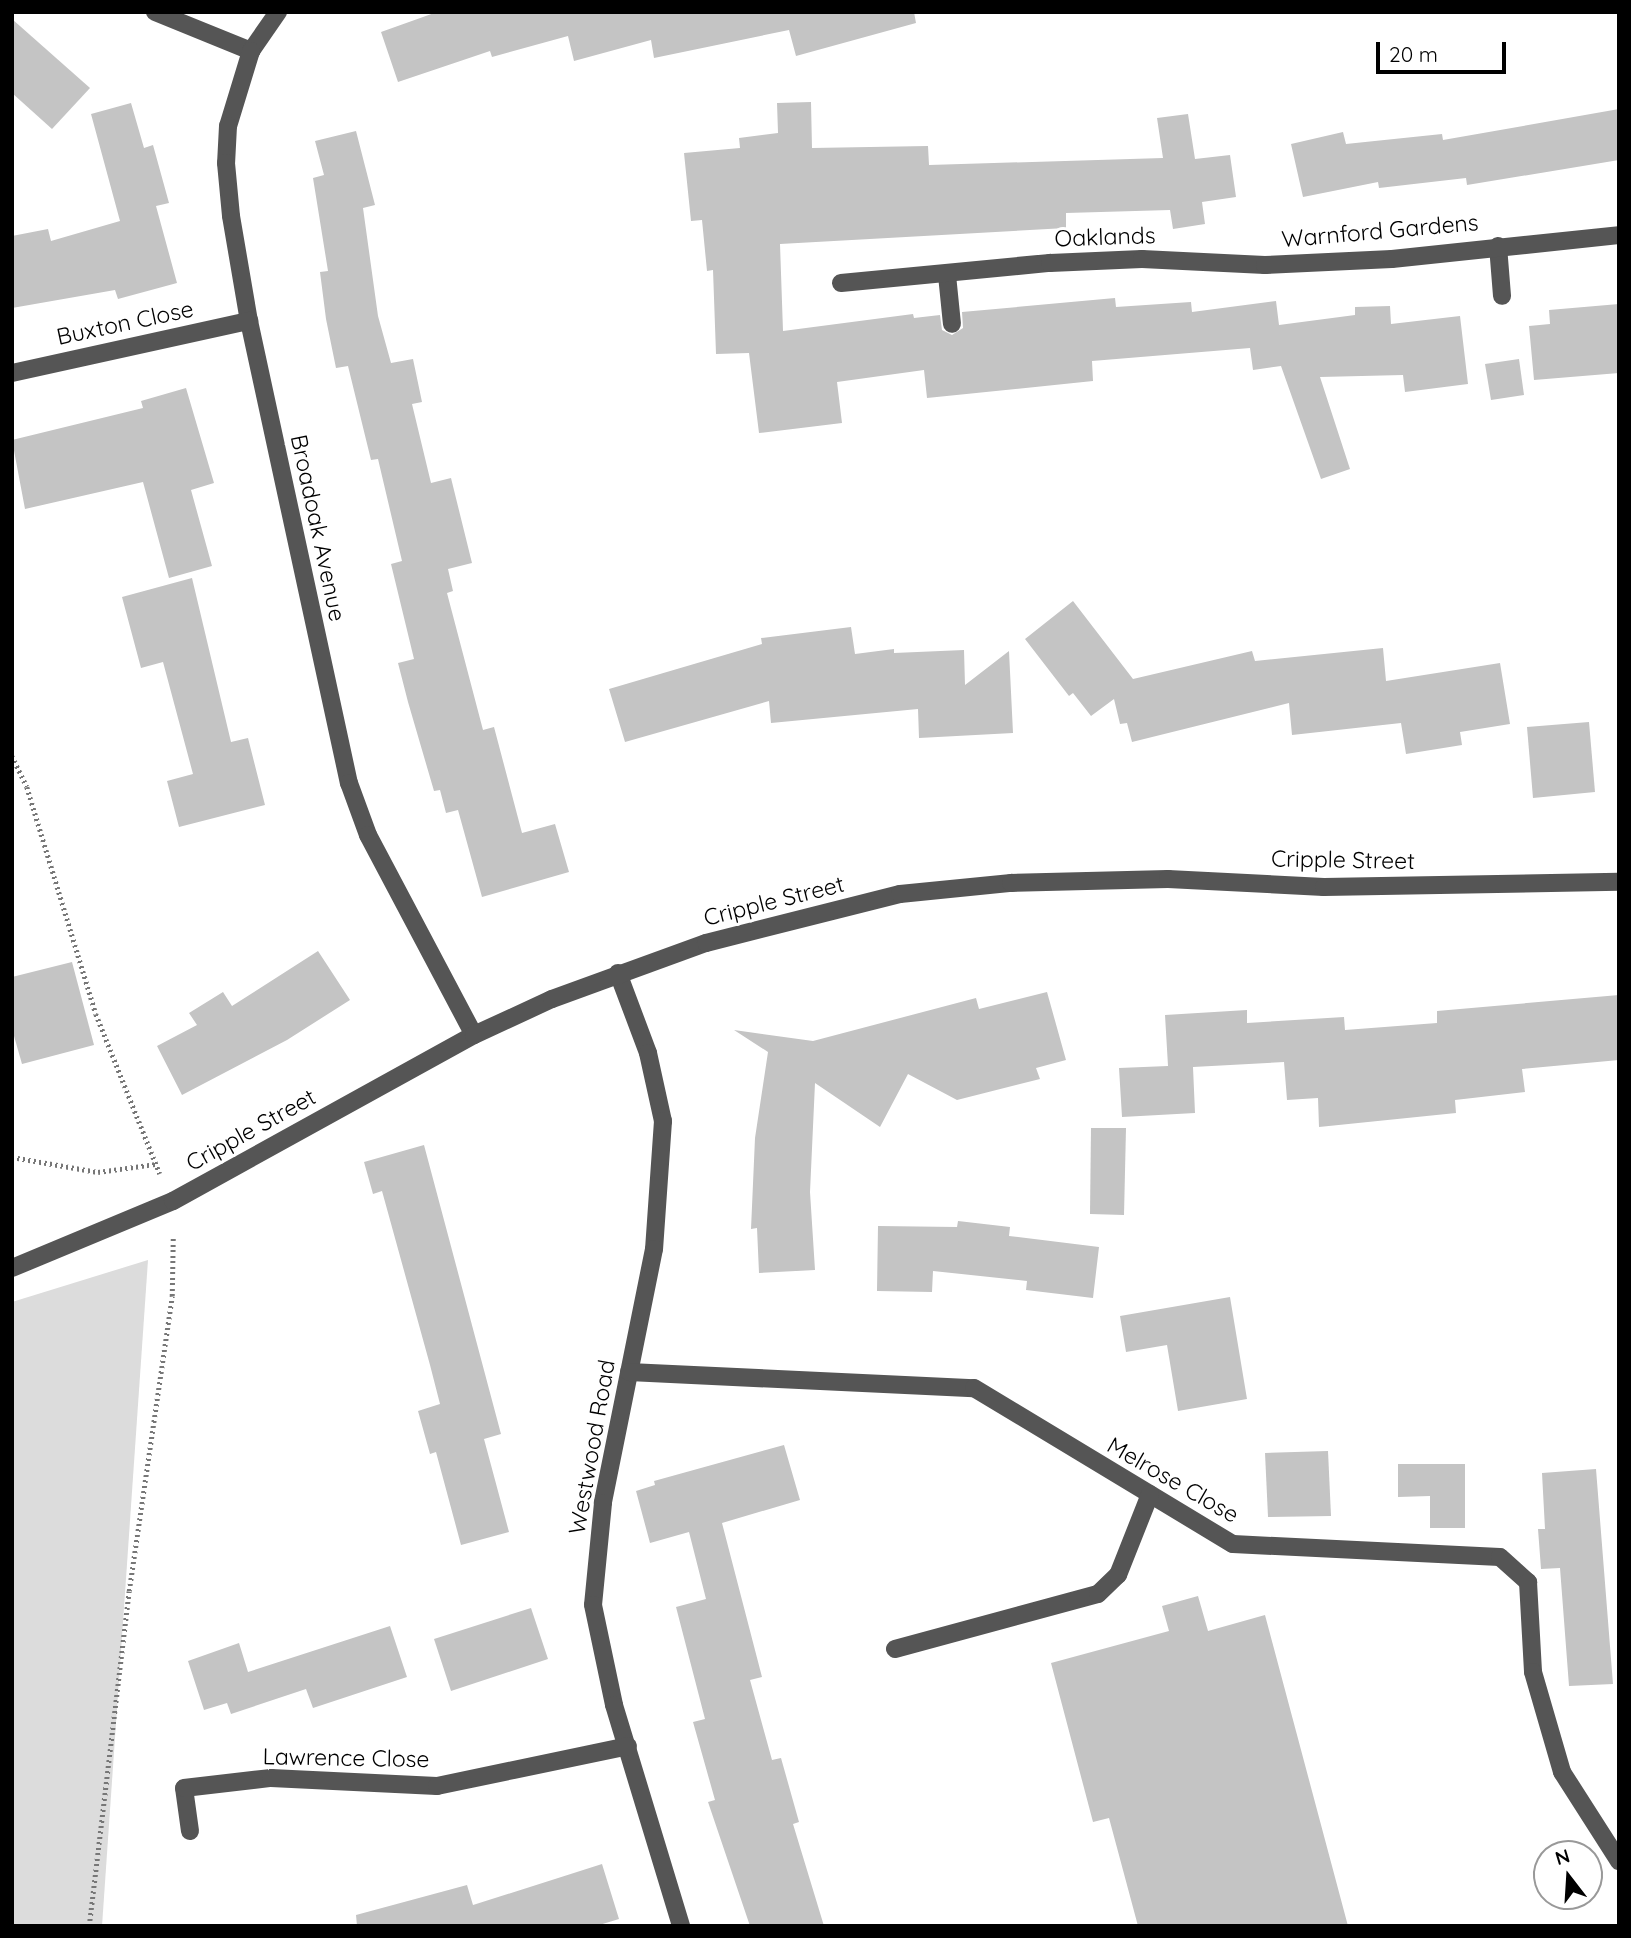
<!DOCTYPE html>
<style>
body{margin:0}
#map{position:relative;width:1631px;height:1938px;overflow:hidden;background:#fff;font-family:Quicksand,sans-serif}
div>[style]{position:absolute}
.green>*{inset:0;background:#dcdcdc}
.building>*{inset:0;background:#c4c4c4}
.path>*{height:4.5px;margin-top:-2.25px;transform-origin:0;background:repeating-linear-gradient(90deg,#777 0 2px,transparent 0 5.5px)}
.minor>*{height:18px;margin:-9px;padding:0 9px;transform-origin:9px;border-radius:9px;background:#555}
span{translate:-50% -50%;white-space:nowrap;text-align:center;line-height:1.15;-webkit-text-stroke:6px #fff;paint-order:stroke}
.street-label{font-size:23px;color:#000}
.frame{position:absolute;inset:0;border:14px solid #000;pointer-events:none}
.north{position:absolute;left:1533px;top:1840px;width:70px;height:70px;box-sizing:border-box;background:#fff;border:2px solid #999;border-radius:50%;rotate:343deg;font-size:19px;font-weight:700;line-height:28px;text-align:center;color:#000}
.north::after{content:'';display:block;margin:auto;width:24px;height:32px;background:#000;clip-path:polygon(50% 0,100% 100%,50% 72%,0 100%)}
.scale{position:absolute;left:1376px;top:42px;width:130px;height:32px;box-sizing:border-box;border:4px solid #000;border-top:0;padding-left:9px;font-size:21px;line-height:24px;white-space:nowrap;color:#000;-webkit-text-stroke:5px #fff;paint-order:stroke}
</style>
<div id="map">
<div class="green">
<div style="clip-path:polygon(148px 1260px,102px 1926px,12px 1926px,12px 1302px)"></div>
</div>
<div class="building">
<div style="clip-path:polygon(437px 12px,914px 12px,916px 23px,796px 56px,789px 30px,654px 58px,651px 40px,574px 61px,568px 36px,492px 57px,490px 51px,398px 82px,381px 32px)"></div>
<div style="clip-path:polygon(12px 19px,90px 88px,52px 129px,12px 93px)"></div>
<div style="clip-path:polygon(811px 102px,812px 148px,928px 146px,929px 165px,1163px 158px,1157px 118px,1188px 114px,1195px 159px,1230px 155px,1236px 197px,1202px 202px,1205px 224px,1173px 229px,1170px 210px,1066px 213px,1066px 228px,780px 244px,783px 331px,913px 314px,914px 318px,940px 315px,942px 330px,952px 335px,963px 328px,962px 312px,1115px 298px,1116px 307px,1191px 302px,1192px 312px,1276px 301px,1279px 325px,1355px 315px,1355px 307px,1390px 306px,1391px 324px,1460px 316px,1468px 384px,1405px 392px,1403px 375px,1320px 377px,1350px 469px,1321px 479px,1281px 366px,1253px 370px,1250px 348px,1092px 361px,1093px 381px,927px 398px,924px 370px,837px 382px,842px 423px,759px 433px,749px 353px,716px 354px,713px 270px,707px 271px,702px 220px,691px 221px,684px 153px,740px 148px,739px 138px,778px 133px,777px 103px)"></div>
<div style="clip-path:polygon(131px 103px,144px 148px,153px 145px,169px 203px,156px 206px,177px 283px,118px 299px,115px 290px,12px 308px,12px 236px,48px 229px,51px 241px,120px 221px,91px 114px)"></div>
<div style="clip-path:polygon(1619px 109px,1619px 160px,1467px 185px,1466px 178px,1379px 188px,1378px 182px,1303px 197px,1291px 144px,1343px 132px,1346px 144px,1442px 134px,1443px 140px)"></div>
<div style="clip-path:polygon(356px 131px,375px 205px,363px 208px,378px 316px,391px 363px,413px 359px,422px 402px,412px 404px,431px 483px,451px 478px,472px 563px,448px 569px,453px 591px,447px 593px,483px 730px,494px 727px,522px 833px,555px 824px,569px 872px,482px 897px,458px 810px,446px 813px,440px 790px,434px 791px,408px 702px,398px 663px,414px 659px,391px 564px,402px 561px,378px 459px,371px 460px,348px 366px,336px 368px,326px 319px,320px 272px,328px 271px,313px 178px,324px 175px,315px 141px)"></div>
<div style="clip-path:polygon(1619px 304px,1619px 373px,1534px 380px,1529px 326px,1550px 324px,1549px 310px)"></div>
<div style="clip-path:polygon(1519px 359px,1524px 395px,1491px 400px,1485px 364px)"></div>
<div style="clip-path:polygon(186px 388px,214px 483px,191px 490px,212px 566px,169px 578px,143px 482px,25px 509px,12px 440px,143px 408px,141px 401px)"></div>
<div style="clip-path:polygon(192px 578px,231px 742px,248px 738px,265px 805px,179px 827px,167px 781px,193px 774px,163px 662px,141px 668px,122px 597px)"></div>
<div style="clip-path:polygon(1073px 601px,1133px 679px,1252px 651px,1255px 661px,1383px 648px,1386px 681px,1500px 663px,1510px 724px,1460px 732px,1462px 745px,1406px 754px,1401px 723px,1292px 735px,1289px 703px,1132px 742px,1127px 723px,1120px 724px,1114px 699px,1091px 716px,1073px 693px,1069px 696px,1025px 639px)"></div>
<div style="clip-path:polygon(851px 627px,855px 654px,894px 649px,894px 653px,964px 650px,965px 685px,1009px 651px,1013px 733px,919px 738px,918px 709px,771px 723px,769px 701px,625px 742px,609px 689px,762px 644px,761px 638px)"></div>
<div style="clip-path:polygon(1589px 722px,1595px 792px,1533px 798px,1527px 727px)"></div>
<div style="clip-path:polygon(318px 951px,350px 1000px,287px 1040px,182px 1095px,157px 1046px,197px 1025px,189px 1013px,223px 992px,232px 1006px)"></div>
<div style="clip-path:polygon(72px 962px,94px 1045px,22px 1064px,12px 1029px,12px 977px)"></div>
<div style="clip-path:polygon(1047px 992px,1066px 1060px,1036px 1068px,1040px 1079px,957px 1100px,908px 1074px,880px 1127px,815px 1083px,810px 1192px,815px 1270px,759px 1273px,757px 1228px,751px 1229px,755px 1138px,768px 1052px,734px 1030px,813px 1041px,976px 998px,979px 1009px)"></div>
<div style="clip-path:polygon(1619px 995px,1619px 1060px,1522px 1069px,1525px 1092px,1455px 1100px,1456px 1113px,1319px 1127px,1318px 1098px,1287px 1100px,1284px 1062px,1193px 1067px,1195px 1113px,1122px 1117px,1119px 1068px,1168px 1066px,1165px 1015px,1247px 1010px,1247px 1023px,1344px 1017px,1345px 1030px,1437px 1023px,1437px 1011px)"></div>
<div style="clip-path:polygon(1091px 1128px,1126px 1128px,1124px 1215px,1090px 1214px)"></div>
<div style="clip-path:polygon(424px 1145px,501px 1434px,484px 1439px,509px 1532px,461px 1545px,436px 1452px,430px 1454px,418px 1411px,440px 1404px,430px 1365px,382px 1191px,373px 1194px,364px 1162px)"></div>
<div style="clip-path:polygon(958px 1221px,1010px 1227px,1009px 1236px,1099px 1247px,1093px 1298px,1026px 1290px,1027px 1281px,933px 1271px,932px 1292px,877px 1291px,878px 1226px,957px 1227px)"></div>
<div style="clip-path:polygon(1230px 1297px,1247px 1399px,1178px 1411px,1167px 1345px,1126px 1352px,1120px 1316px)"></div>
<div style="clip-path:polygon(784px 1445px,800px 1500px,722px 1523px,762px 1677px,750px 1680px,772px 1760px,781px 1758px,799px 1822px,793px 1824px,824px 1926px,750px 1926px,708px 1802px,715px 1800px,693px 1722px,705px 1719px,676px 1607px,706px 1599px,689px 1532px,650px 1543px,636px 1491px,655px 1485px,654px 1481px)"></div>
<div style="clip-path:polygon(1328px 1451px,1331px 1516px,1268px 1517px,1265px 1453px)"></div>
<div style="clip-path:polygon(1398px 1464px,1465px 1464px,1465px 1528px,1430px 1528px,1430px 1496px,1398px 1497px)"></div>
<div style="clip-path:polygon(1596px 1469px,1613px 1684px,1569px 1686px,1560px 1568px,1541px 1569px,1538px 1529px,1545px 1529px,1542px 1473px)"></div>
<div style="clip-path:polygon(1198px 1596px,1208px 1631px,1265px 1615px,1348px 1926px,1138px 1926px,1109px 1818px,1093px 1822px,1051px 1663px,1169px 1631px,1162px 1606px)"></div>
<div style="clip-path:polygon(531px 1608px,548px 1659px,451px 1691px,434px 1639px)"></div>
<div style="clip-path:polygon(390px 1626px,407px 1677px,313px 1708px,306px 1689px,231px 1714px,227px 1703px,204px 1710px,188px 1661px,239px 1643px,248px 1672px)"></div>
<div style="clip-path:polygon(602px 1864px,619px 1919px,596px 1926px,357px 1926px,356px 1915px,467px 1885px,473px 1905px)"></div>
</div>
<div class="path">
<div style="left:12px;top:756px;width:34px;rotate:64deg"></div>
<div style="left:27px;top:787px;width:237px;rotate:73.1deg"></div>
<div style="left:96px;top:1014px;width:172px;rotate:68.2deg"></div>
<div style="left:12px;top:1157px;width:87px;rotate:9.9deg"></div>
<div style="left:98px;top:1172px;width:59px;rotate:-7.9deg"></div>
<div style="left:89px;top:1926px;width:337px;rotate:-83.2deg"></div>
<div style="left:129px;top:1591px;width:298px;rotate:-81.7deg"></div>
<div style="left:172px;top:1296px;width:60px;rotate:-89deg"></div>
</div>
<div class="minor">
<div style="left:155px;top:12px;width:104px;rotate:22.1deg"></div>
<div style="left:278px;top:12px;width:47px;rotate:124.7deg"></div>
<div style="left:251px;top:51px;width:78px;rotate:107deg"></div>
<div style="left:228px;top:126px;width:37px;rotate:93deg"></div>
<div style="left:226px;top:163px;width:53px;rotate:84.6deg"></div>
<div style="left:231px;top:216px;width:107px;rotate:80.3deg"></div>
<div style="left:249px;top:321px;width:473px;rotate:77.8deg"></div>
<div style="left:349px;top:783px;width:55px;rotate:69.9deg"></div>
<div style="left:368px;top:835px;width:226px;rotate:62.1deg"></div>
<div style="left:1498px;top:246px;width:50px;rotate:85.4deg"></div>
<div style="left:947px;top:275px;width:49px;rotate:84.2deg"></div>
<div style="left:841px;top:283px;width:210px;rotate:-5.5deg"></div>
<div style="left:1050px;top:263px;width:92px;rotate:-2.5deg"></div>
<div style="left:1142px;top:259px;width:123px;rotate:2.8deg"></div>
<div style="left:1265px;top:265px;width:127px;rotate:-2.7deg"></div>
<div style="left:1392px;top:259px;width:228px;rotate:-6deg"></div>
<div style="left:12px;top:373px;width:243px;rotate:-12.4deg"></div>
<div style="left:618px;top:973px;width:85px;rotate:69.4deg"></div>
<div style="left:648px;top:1053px;width:70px;rotate:77.6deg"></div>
<div style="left:663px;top:1121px;width:128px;rotate:94deg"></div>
<div style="left:654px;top:1249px;width:259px;rotate:101.4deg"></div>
<div style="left:603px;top:1503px;width:102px;rotate:95.6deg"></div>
<div style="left:593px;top:1605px;width:102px;rotate:78.1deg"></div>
<div style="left:614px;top:1705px;width:231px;rotate:73.1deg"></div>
<div style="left:12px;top:1268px;width:174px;rotate:-22.6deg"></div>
<div style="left:173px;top:1201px;width:344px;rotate:-28.9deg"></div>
<div style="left:474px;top:1035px;width:86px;rotate:-24.8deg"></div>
<div style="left:552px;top:999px;width:164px;rotate:-20deg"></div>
<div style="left:706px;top:943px;width:200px;rotate:-14.2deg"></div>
<div style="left:900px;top:894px;width:112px;rotate:-5.7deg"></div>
<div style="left:1011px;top:883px;width:157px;rotate:-1.5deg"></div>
<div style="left:1168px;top:879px;width:156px;rotate:2.9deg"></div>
<div style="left:1324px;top:887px;width:295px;rotate:-1deg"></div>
<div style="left:629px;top:1372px;width:345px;rotate:2.7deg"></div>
<div style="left:974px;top:1388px;width:302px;rotate:31.1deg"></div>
<div style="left:1233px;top:1544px;width:267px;rotate:2.8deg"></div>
<div style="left:1500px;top:1557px;width:38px;rotate:42deg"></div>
<div style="left:1528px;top:1582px;width:90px;rotate:86.8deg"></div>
<div style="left:1533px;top:1672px;width:104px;rotate:73.8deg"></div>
<div style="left:1562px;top:1772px;width:106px;rotate:57.4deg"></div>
<div style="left:895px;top:1649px;width:210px;rotate:-15.2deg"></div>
<div style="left:1098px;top:1594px;width:28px;rotate:-44deg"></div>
<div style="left:1118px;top:1575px;width:87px;rotate:-68.4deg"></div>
<div style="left:190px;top:1831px;width:43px;rotate:-97.9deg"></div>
<div style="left:184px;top:1788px;width:88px;rotate:-6.6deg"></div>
<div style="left:271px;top:1778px;width:166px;rotate:2.8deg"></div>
<div style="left:437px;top:1786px;width:195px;rotate:-11.8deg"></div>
</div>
<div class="street-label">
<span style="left:1380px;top:231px;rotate:-5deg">Warnford Gardens</span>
<span style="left:1105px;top:237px;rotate:-2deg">Oaklands</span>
<span style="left:125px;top:323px;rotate:-12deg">Buxton Close</span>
<span style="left:318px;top:528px;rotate:78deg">Broadoak Avenue</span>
<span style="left:1343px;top:860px;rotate:1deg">Cripple Street</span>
<span style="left:774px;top:901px;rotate:-14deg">Cripple Street</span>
<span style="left:251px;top:1130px;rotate:-29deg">Cripple Street</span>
<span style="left:592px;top:1447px;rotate:-80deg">Westwood Road</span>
<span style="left:1173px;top:1480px;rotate:30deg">Melrose Close</span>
<span style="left:346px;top:1758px;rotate:1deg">Lawrence Close</span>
</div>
<div class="frame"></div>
<div class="north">N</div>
<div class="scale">20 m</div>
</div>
